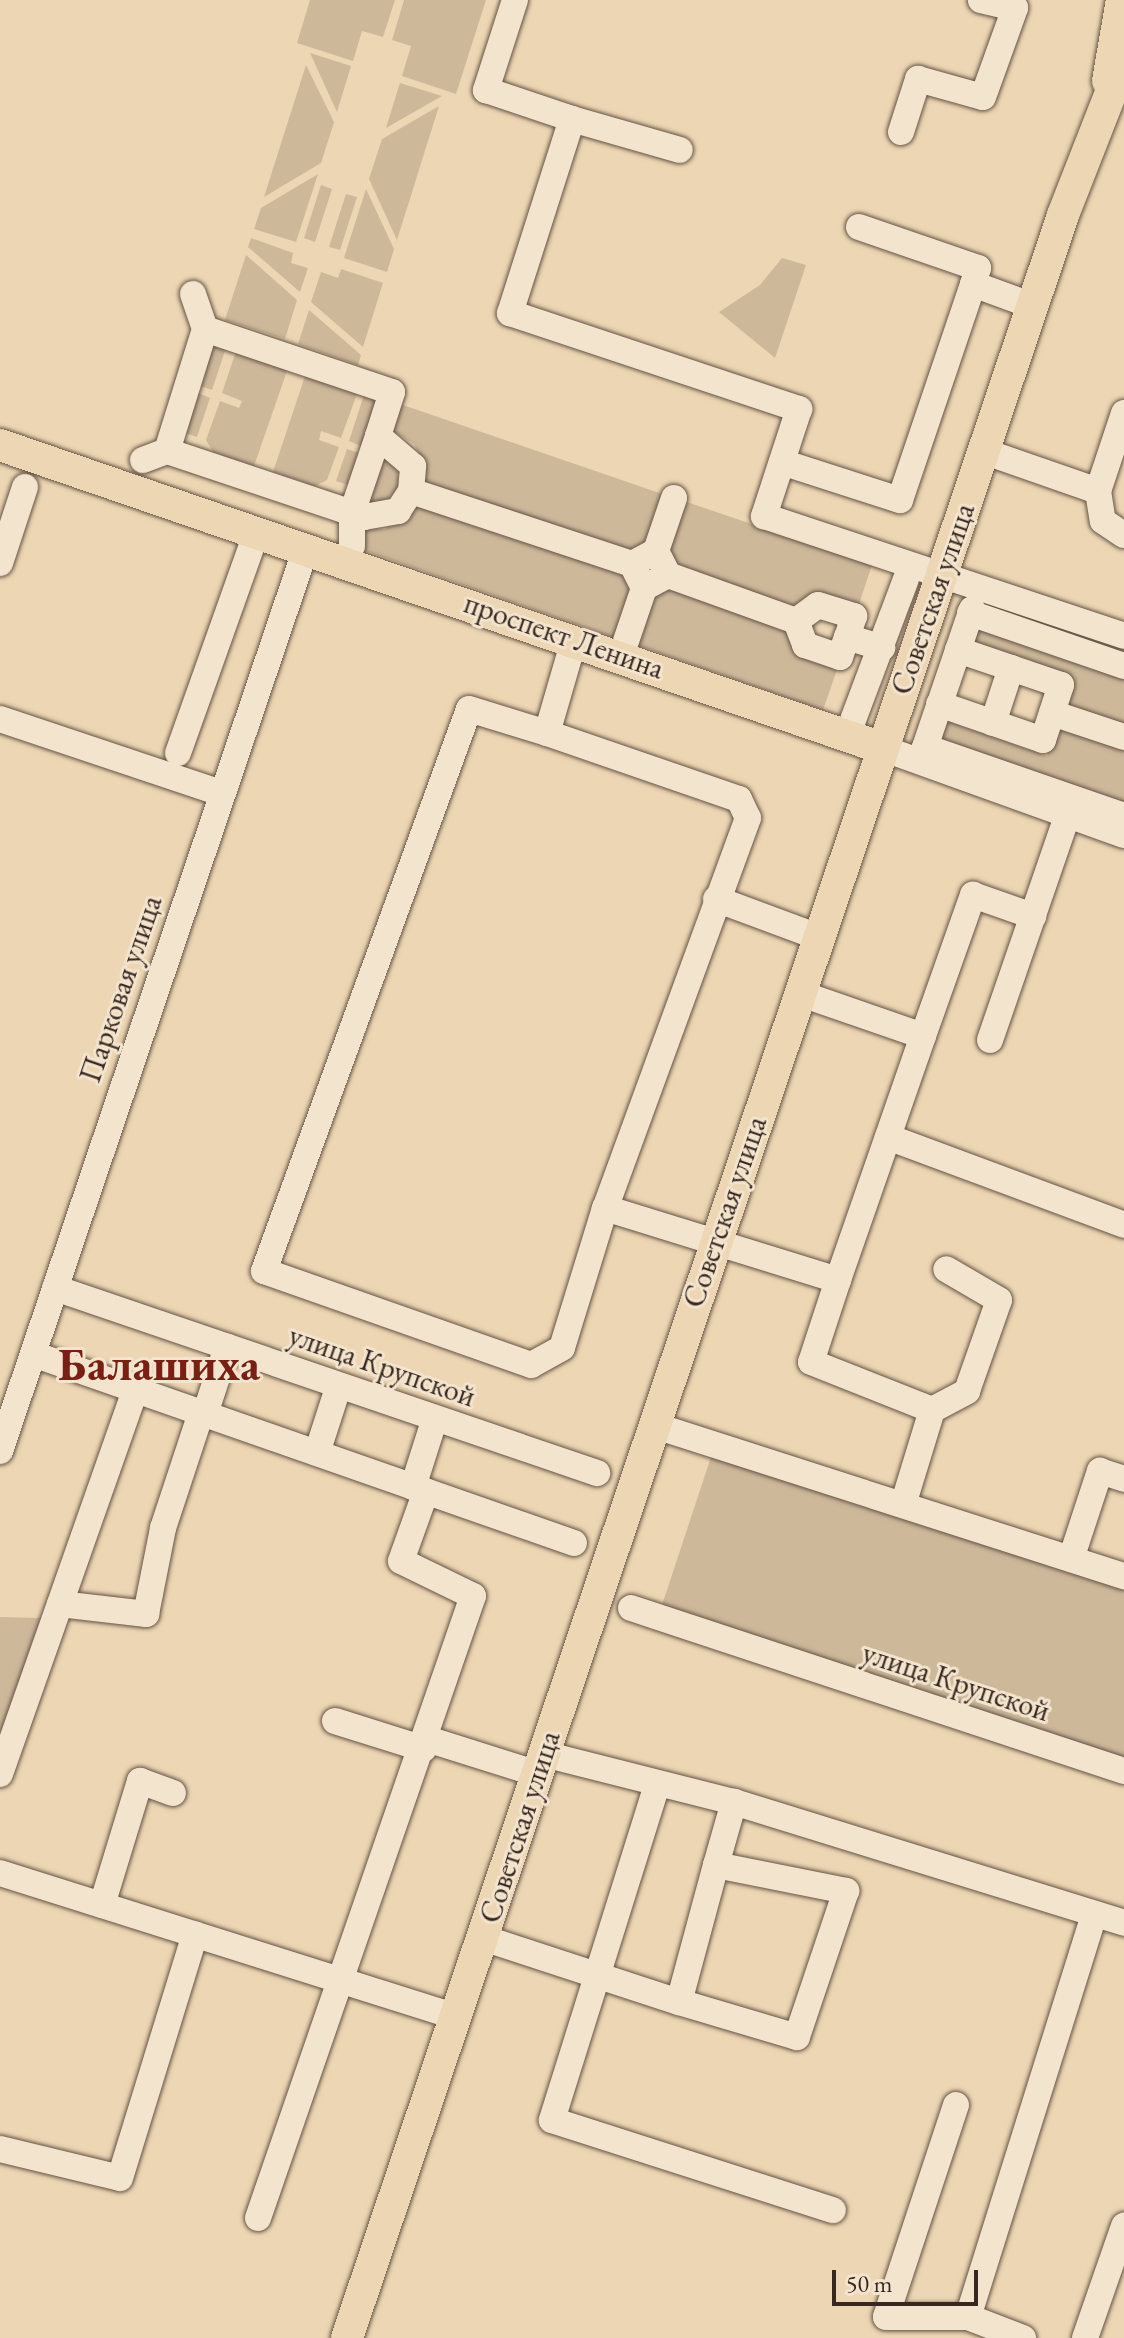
<!DOCTYPE html>
<meta charset="utf-8">
<style>
body{margin:0}
#map{position:relative;width:1124px;height:2338px;overflow:hidden;background:#ecd6b3;font-family:"EB Garamond",serif}
div>[style]{position:absolute}
.green>*{inset:0;background:#cdb89a}
.roads{filter:drop-shadow(0 0 2px #645345) drop-shadow(0 0 2px #645345)}
.minor>*{height:26px;margin:-13px;padding:0 13px;transform-origin:13px;border-radius:13px;background:#f3e4ce}
.major>*{height:32px;margin:-16px;padding:0 16px;transform-origin:16px;border-radius:16px;background:#ecd6b3}
span{translate:-50% -50%;white-space:nowrap;text-align:center;line-height:1.15;-webkit-text-stroke:6px #f3e4ce;paint-order:stroke}
.street-label{font-size:30px;color:#372720}
.town-label{font-size:46px;color:#7a1f14;font-weight:700}
.scale{position:absolute;left:832px;top:2270px;width:146px;height:36px;box-sizing:border-box;border:4px solid #372720;border-top:0;padding-left:10px;font-size:24px;line-height:28px;white-space:nowrap;color:#372720;-webkit-text-stroke:6px #f3e4ce;paint-order:stroke}
</style>
<div id="map">
<div class="green">
<div style="clip-path:polygon(310px 0,395px 0,383px 37px,362px 31px,353px 61px,297px 43px)"></div>
<div style="clip-path:polygon(404px 0,486px 0,456px 94px,402px 76px,411px 46px,392px 40px)"></div>
<div style="clip-path:polygon(310px 53px,351px 66px,337px 112px)"></div>
<div style="clip-path:polygon(306px 65px,334px 122px,321px 163px,264px 197px)"></div>
<div style="clip-path:polygon(400px 83px,442px 96px,386px 128px)"></div>
<div style="clip-path:polygon(439px 106px,397px 240px,369px 179px,382px 139px)"></div>
<div style="clip-path:polygon(318px 174px,296px 242px,254px 229px,261px 208px)"></div>
<div style="clip-path:polygon(321px 185px,332px 189px,315px 242px,304px 238px)"></div>
<div style="clip-path:polygon(366px 189px,394px 249px,387px 272px,344px 258px)"></div>
<div style="clip-path:polygon(346px 194px,357px 197px,340px 250px,329px 247px)"></div>
<div style="clip-path:polygon(251px 238px,293px 253px,291px 263px,308px 268px,300px 292px,248px 247px)"></div>
<div style="clip-path:polygon(246px 255px,297px 300px,285px 339px,225px 320px)"></div>
<div style="clip-path:polygon(782px 258px,806px 265px,775px 358px,719px 312px,760px 285px)"></div>
<div style="clip-path:polygon(341px 269px,383px 283px,363px 347px,311px 302px,321px 272px,338px 278px)"></div>
<div style="clip-path:polygon(309px 310px,361px 355px,358px 365px,298px 344px)"></div>
<div style="clip-path:polygon(214px 344px,226px 348px,212px 390px,200px 386px)"></div>
<div style="clip-path:polygon(236px 351px,288px 368px,254px 466px,213px 452px,206px 440px,220px 401px,239px 408px,242px 401px,222px 393px)"></div>
<div style="clip-path:polygon(306px 373px,358px 391px,341px 438px,321px 431px,319px 440px,339px 447px,327px 480px,315px 486px,273px 472px)"></div>
<div style="clip-path:polygon(365px 392px,378px 396px,361px 446px,349px 441px)"></div>
<div style="clip-path:polygon(198px 393px,210px 398px,197px 437px,185px 433px)"></div>
<div style="clip-path:polygon(400px 404px,671px 497px,655px 544px,629px 555px,425px 488px,426px 468px,414px 444px,391px 430px)"></div>
<div style="clip-path:polygon(347px 449px,359px 453px,348px 485px,336px 481px)"></div>
<div style="clip-path:polygon(383px 454px,395px 462px,400px 487px,381px 505px,366px 503px)"></div>
<div style="clip-path:polygon(678px 499px,872px 565px,857px 610px,817px 598px,786px 608px,676px 570px,669px 552px)"></div>
<div style="clip-path:polygon(421px 501px,624px 570px,632px 588px,622px 640px,352px 546px,359px 528px,385px 529px)"></div>
<div style="clip-path:polygon(671px 585px,782px 623px,839px 664px,823px 710px,629px 642px,646px 595px)"></div>
<div style="clip-path:polygon(976px 618px,1124px 670px,1124px 732px,1063px 711px,1074px 679px,968px 642px)"></div>
<div style="clip-path:polygon(941px 719px,1047px 756px,1058px 724px,1124px 747px,1124px 810px,933px 743px)"></div>
<div style="clip-path:polygon(712px 1454px,1124px 1590px,1124px 1761px,661px 1608px)"></div>
<div style="clip-path:polygon(0 1617px,41px 1618px,0 1736px)"></div>
</div>
<div class="roads">
<div class="minor">
<div style="left:515px;top:0;width:95px;rotate:107.9deg"></div>
<div style="left:486px;top:90px;width:91px;rotate:18.6deg"></div>
<div style="left:572px;top:119px;width:204px;rotate:107.7deg"></div>
<div style="left:510px;top:313px;width:305px;rotate:18.4deg"></div>
<div style="left:799px;top:409px;width:113px;rotate:108.1deg"></div>
<div style="left:764px;top:516px;width:379px;rotate:18.4deg"></div>
<div style="left:572px;top:119px;width:112px;rotate:16deg"></div>
<div style="left:901px;top:132px;width:56px;rotate:-72.2deg"></div>
<div style="left:918px;top:79px;width:67px;rotate:15.5deg"></div>
<div style="left:983px;top:97px;width:95px;rotate:-70.2deg"></div>
<div style="left:1015px;top:8px;width:35px;rotate:-167deg"></div>
<div style="left:859px;top:227px;width:126px;rotate:19deg"></div>
<div style="left:978px;top:268px;width:17px;rotate:107deg"></div>
<div style="left:193px;top:294px;width:37px;rotate:71deg"></div>
<div style="left:1124px;top:413px;width:82px;rotate:108.4deg"></div>
<div style="left:1098px;top:491px;width:30px;rotate:81deg"></div>
<div style="left:1103px;top:521px;width:25px;rotate:34deg"></div>
<div style="left:983px;top:451px;width:122px;rotate:19.2deg"></div>
<div style="left:143px;top:460px;width:26px;rotate:-21deg"></div>
<div style="left:782px;top:462px;width:124px;rotate:17.9deg"></div>
<div style="left:900px;top:500px;width:228px;rotate:-71.3deg"></div>
<div style="left:973px;top:284px;width:64px;rotate:20.1deg"></div>
<div style="left:411px;top:491px;width:25px;rotate:-85deg"></div>
<div style="left:413px;top:466px;width:46px;rotate:-139.4deg"></div>
<div style="left:378px;top:436px;width:46px;rotate:-72.3deg"></div>
<div style="left:392px;top:392px;width:197px;rotate:-161.4deg"></div>
<div style="left:205px;top:329px;width:128px;rotate:107.3deg"></div>
<div style="left:167px;top:451px;width:208px;rotate:18.5deg"></div>
<div style="left:364px;top:517px;width:35px;rotate:-10deg"></div>
<div style="left:398px;top:511px;width:24px;rotate:-57deg"></div>
<div style="left:411px;top:491px;width:233px;rotate:18.3deg"></div>
<div style="left:352px;top:546px;width:33px;rotate:-90deg"></div>
<div style="left:352px;top:513px;width:81px;rotate:-71.3deg"></div>
<div style="left:656px;top:551px;width:56px;rotate:-71.2deg"></div>
<div style="left:0;top:563px;width:80px;rotate:-71.8deg"></div>
<div style="left:668px;top:575px;width:27px;rotate:152deg"></div>
<div style="left:644px;top:588px;width:27px;rotate:-117deg"></div>
<div style="left:632px;top:564px;width:27px;rotate:-28deg"></div>
<div style="left:656px;top:551px;width:27px;rotate:63deg"></div>
<div style="left:668px;top:575px;width:136px;rotate:19.8deg"></div>
<div style="left:796px;top:621px;width:26px;rotate:69deg"></div>
<div style="left:805px;top:645px;width:37px;rotate:19deg"></div>
<div style="left:840px;top:657px;width:21px;rotate:-71deg"></div>
<div style="left:847px;top:637px;width:37px;rotate:17deg"></div>
<div style="left:970px;top:613px;width:163px;rotate:19deg"></div>
<div style="left:796px;top:621px;width:27px;rotate:-36deg"></div>
<div style="left:818px;top:605px;width:38px;rotate:17deg"></div>
<div style="left:854px;top:616px;width:22px;rotate:108deg"></div>
<div style="left:626px;top:641px;width:56px;rotate:-71.2deg"></div>
<div style="left:939px;top:704px;width:110px;rotate:19.1deg"></div>
<div style="left:1043px;top:740px;width:58px;rotate:-71.9deg"></div>
<div style="left:1061px;top:685px;width:109px;rotate:-161.2deg"></div>
<div style="left:1052px;top:713px;width:76px;rotate:18.4deg"></div>
<div style="left:0;top:719px;width:233px;rotate:18.5deg"></div>
<div style="left:853px;top:720px;width:151px;rotate:-69.4deg"></div>
<div style="left:993px;top:723px;width:58px;rotate:-71.9deg"></div>
<div style="left:547px;top:733px;width:203px;rotate:19deg"></div>
<div style="left:739px;top:799px;width:21px;rotate:65deg"></div>
<div style="left:748px;top:818px;width:415px;rotate:110.1deg"></div>
<div style="left:605px;top:1208px;width:146px;rotate:107.1deg"></div>
<div style="left:562px;top:1348px;width:35px;rotate:151deg"></div>
<div style="left:531px;top:1365px;width:283px;rotate:-160.6deg"></div>
<div style="left:264px;top:1271px;width:598px;rotate:-69.96deg"></div>
<div style="left:469px;top:709px;width:82px;rotate:17.1deg"></div>
<div style="left:547px;top:733px;width:97px;rotate:-73.8deg"></div>
<div style="left:925px;top:747px;width:211px;rotate:19.1deg"></div>
<div style="left:882px;top:748px;width:257px;rotate:19.8deg"></div>
<div style="left:178px;top:753px;width:236px;rotate:-70.4deg"></div>
<div style="left:923px;top:753px;width:152px;rotate:-71.2deg"></div>
<div style="left:716px;top:899px;width:109px;rotate:20.4deg"></div>
<div style="left:923px;top:1036px;width:150px;rotate:-70.5deg"></div>
<div style="left:973px;top:895px;width:64px;rotate:19.3deg"></div>
<div style="left:990px;top:1040px;width:237px;rotate:-71deg"></div>
<div style="left:888px;top:1137px;width:252px;rotate:20.4deg"></div>
<div style="left:605px;top:1208px;width:244px;rotate:17.2deg"></div>
<div style="left:838px;top:1280px;width:258px;rotate:-70.8deg"></div>
<div style="left:923px;top:1036px;width:131px;rotate:-160.9deg"></div>
<div style="left:838px;top:1280px;width:86px;rotate:108.2deg"></div>
<div style="left:811px;top:1362px;width:130px;rotate:21.6deg"></div>
<div style="left:55px;top:1288px;width:573px;rotate:18.85deg"></div>
<div style="left:33px;top:1354px;width:573px;rotate:19.26deg"></div>
<div style="left:205px;top:1414px;width:71px;rotate:-71.8deg"></div>
<div style="left:653px;top:1425px;width:495px;rotate:17.8deg"></div>
<div style="left:0;top:1451px;width:953px;rotate:-71.28deg"></div>
<div style="left:317px;top:1453px;width:71px;rotate:-72.1deg"></div>
<div style="left:413px;top:1487px;width:72px;rotate:-72.3deg"></div>
<div style="left:903px;top:1505px;width:99px;rotate:-73deg"></div>
<div style="left:932px;top:1410px;width:40px;rotate:-28deg"></div>
<div style="left:967px;top:1391px;width:96px;rotate:-70.6deg"></div>
<div style="left:999px;top:1300px;width:61px;rotate:-149.7deg"></div>
<div style="left:1071px;top:1559px;width:93px;rotate:-71.8deg"></div>
<div style="left:1100px;top:1471px;width:25px;rotate:18deg"></div>
<div style="left:60px;top:1604px;width:87px;rotate:6.6deg"></div>
<div style="left:146px;top:1614px;width:88px;rotate:-78.8deg"></div>
<div style="left:163px;top:1528px;width:121px;rotate:-71.7deg"></div>
<div style="left:631px;top:1608px;width:519px;rotate:18.3deg"></div>
<div style="left:335px;top:1721px;width:93px;rotate:17.5deg"></div>
<div style="left:427px;top:1739px;width:116px;rotate:17.5deg"></div>
<div style="left:544px;top:1754px;width:196px;rotate:14.2deg"></div>
<div style="left:734px;top:1802px;width:408px;rotate:17.2deg"></div>
<div style="left:0;top:1774px;width:407px;rotate:-70.6deg"></div>
<div style="left:656px;top:1788px;width:348px;rotate:107.4deg"></div>
<div style="left:552px;top:2120px;width:295px;rotate:17.8deg"></div>
<div style="left:716px;top:1865px;width:133px;rotate:11.3deg"></div>
<div style="left:846px;top:1891px;width:154px;rotate:108.6deg"></div>
<div style="left:797px;top:2037px;width:123px;rotate:-163.5deg"></div>
<div style="left:679px;top:2002px;width:142px;rotate:-74.9deg"></div>
<div style="left:716px;top:1865px;width:66px;rotate:-74.1deg"></div>
<div style="left:0;top:1873px;width:478px;rotate:17.5deg"></div>
<div style="left:102px;top:1905px;width:130px;rotate:-73deg"></div>
<div style="left:140px;top:1781px;width:35px;rotate:20deg"></div>
<div style="left:483px;top:1938px;width:206px;rotate:18.1deg"></div>
<div style="left:956px;top:2105px;width:223px;rotate:108.3deg"></div>
<div style="left:886px;top:2317px;width:82px"></div>
<div style="left:968px;top:2317px;width:59px;rotate:20.9deg"></div>
<div style="left:0;top:2149px;width:123px;rotate:13.6deg"></div>
<div style="left:120px;top:2178px;width:255px;rotate:-72.9deg"></div>
<div style="left:258px;top:2218px;width:658px;rotate:-70.93deg"></div>
<div style="left:473px;top:1596px;width:80px;rotate:-154.1deg"></div>
<div style="left:401px;top:1561px;width:74px;rotate:-70.3deg"></div>
<div style="left:968px;top:2317px;width:422px;rotate:-72.6deg"></div>
<div style="left:1085px;top:2338px;width:119px;rotate:-70.8deg"></div>
</div>
<div class="major">
<div style="left:1108px;top:81px;width:82px;rotate:-80.2deg"></div>
<div style="left:0;top:445px;width:933px;rotate:18.96deg"></div>
<div style="left:347px;top:2338px;width:2240px;rotate:-71.36deg"></div>
<div style="left:1063px;top:215px;width:168px;rotate:-68.6deg"></div>
</div>
</div>
<div class="street-label">
<span style="left:933px;top:599px;rotate:-71deg">Советская улица</span>
<span style="left:564px;top:636px;rotate:19deg">проспект Ленина</span>
<span style="left:121px;top:989px;rotate:-71deg">Парковая улица</span>
<span style="left:725px;top:1212px;rotate:-71deg">Советская улица</span>
<span style="left:382px;top:1366px;rotate:19deg">улица Крупской</span>
<span style="left:956px;top:1682px;rotate:18deg">улица Крупской</span>
<span style="left:520px;top:1827px;rotate:-72deg">Советская улица</span>
</div>
<div class="town-label">
<span style="left:159px;top:1364px">Балашиха</span>
</div>
<div class="scale">50 m</div>
</div>
